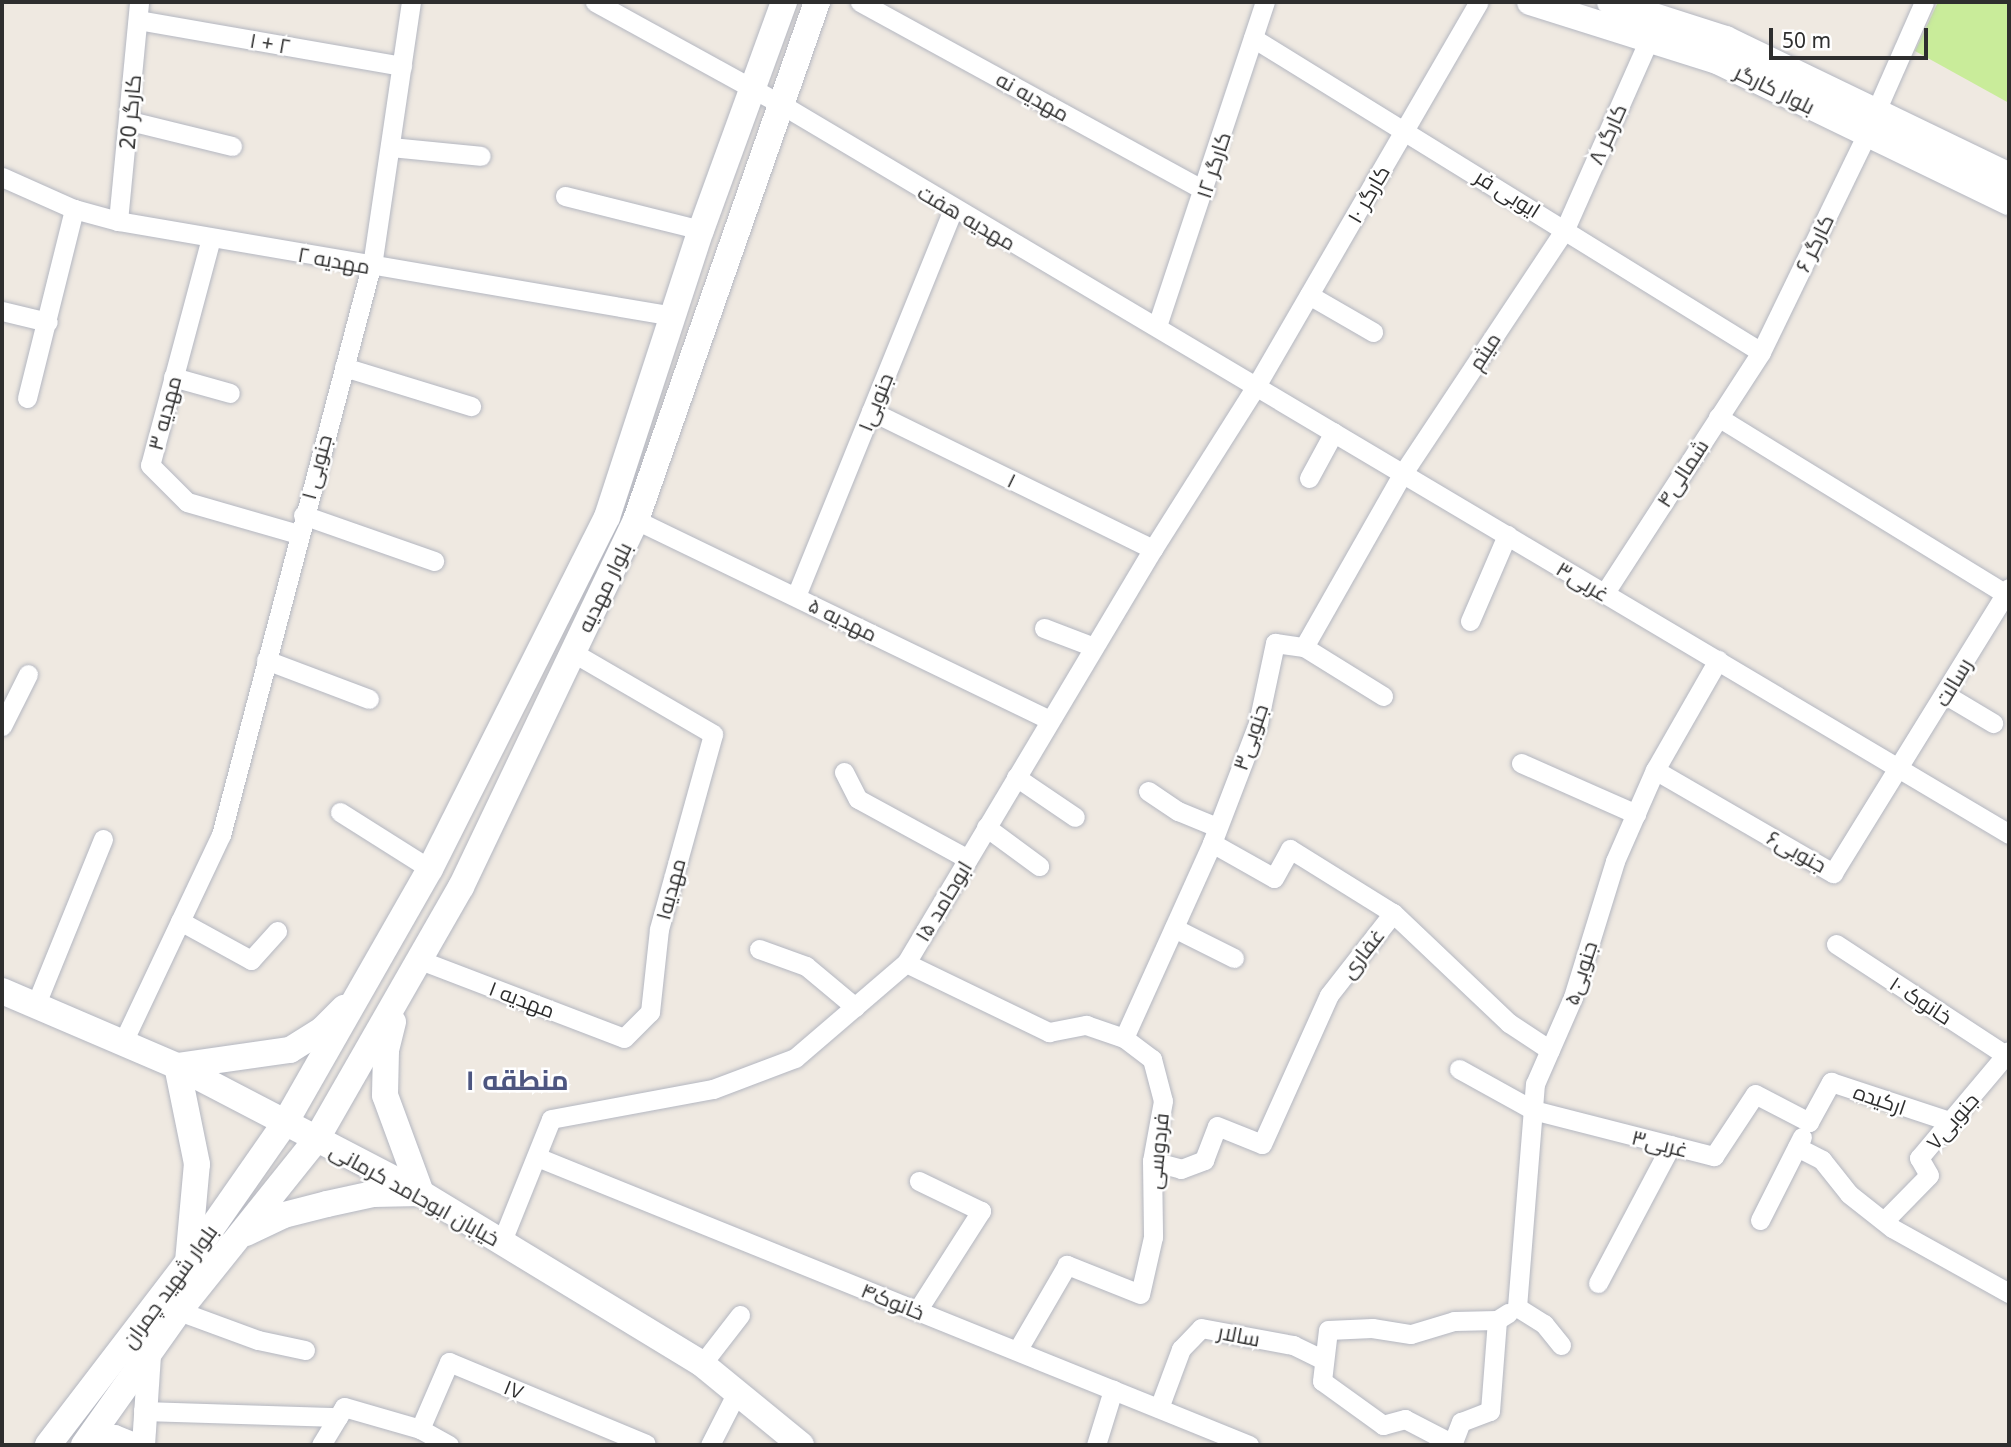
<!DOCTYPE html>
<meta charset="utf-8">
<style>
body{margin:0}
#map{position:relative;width:2011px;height:1447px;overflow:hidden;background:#efe9e1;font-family:"Noto Sans",Cairo,sans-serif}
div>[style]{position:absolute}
.pitch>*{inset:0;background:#c9ec9a}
.roads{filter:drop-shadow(0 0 2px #b4b7c1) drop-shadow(0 0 2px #b4b7c1)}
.minor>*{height:19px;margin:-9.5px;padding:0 9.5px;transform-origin:9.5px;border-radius:9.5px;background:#fff}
.tertiary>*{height:23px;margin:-11.5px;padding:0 11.5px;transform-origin:11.5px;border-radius:11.5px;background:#fff}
.secondary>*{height:26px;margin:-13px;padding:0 13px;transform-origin:13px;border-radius:13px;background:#fff}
span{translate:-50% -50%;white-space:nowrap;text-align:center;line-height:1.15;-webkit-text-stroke:5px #fff;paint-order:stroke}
.street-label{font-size:21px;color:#2e2e2e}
.district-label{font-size:28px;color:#4d5680;font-weight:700}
.frame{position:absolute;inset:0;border:4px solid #2e2e2e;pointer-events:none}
.scale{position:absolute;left:1769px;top:28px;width:159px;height:32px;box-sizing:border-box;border:4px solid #2e2e2e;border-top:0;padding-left:9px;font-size:21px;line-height:24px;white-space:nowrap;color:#2e2e2e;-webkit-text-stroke:5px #fff;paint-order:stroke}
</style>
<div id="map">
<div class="pitch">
<div style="clip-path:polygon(1938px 2px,2009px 2px,2009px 103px,1915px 51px)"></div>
</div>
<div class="roads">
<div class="minor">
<div style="left:595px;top:2px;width:210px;rotate:28.8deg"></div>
<div style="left:779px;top:103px;width:1431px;rotate:30.72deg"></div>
<div style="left:860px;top:2px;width:393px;rotate:28.7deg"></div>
<div style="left:138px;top:20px;width:268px;rotate:9.9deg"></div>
<div style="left:1253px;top:38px;width:597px;rotate:31.72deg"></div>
<div style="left:1876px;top:111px;width:119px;rotate:-66.2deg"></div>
<div style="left:130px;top:121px;width:105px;rotate:13.8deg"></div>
<div style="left:390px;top:147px;width:91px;rotate:5.6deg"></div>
<div style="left:2px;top:177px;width:79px;rotate:24deg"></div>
<div style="left:74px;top:209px;width:46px;rotate:15.3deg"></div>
<div style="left:118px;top:221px;width:563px;rotate:9.71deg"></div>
<div style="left:565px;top:196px;width:140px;rotate:14deg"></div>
<div style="left:118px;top:221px;width:220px;rotate:-84.5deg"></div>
<div style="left:211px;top:238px;width:235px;rotate:105deg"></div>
<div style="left:150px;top:465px;width:52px;rotate:45deg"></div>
<div style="left:187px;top:502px;width:116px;rotate:16.1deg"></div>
<div style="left:1309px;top:295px;width:74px;rotate:30deg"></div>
<div style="left:2px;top:311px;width:47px;rotate:13.4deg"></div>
<div style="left:1157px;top:326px;width:342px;rotate:-71.6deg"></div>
<div style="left:344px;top:367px;width:133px;rotate:17.1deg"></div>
<div style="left:173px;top:377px;width:59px;rotate:15.7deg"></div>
<div style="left:27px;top:398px;width:195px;rotate:-76deg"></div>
<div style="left:871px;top:411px;width:314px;rotate:26.1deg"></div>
<div style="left:1718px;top:417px;width:342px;rotate:31.6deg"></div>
<div style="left:1309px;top:478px;width:52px;rotate:-61.5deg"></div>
<div style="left:303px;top:515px;width:139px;rotate:19.3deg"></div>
<div style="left:636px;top:520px;width:459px;rotate:25.8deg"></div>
<div style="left:1604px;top:594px;width:288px;rotate:-57deg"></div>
<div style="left:1761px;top:352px;width:242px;rotate:-64.1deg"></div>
<div style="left:796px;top:596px;width:418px;rotate:-67.9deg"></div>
<div style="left:1470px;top:621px;width:94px;rotate:-66.7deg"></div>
<div style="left:1044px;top:628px;width:53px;rotate:20.8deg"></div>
<div style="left:1304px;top:647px;width:93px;rotate:31.8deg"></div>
<div style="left:266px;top:660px;width:110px;rotate:20.7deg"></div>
<div style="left:1946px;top:695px;width:55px;rotate:30.8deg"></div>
<div style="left:2px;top:726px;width:58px;rotate:-63.4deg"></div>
<div style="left:1521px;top:763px;width:126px;rotate:23.9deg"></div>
<div style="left:1655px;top:770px;width:206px;rotate:30.1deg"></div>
<div style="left:1833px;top:873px;width:335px;rotate:-58.3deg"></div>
<div style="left:844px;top:772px;width:30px;rotate:63deg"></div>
<div style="left:858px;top:799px;width:125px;rotate:28.6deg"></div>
<div style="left:1016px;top:777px;width:71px;rotate:34.1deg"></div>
<div style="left:1148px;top:791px;width:36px;rotate:34deg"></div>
<div style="left:1178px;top:811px;width:42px;rotate:22.3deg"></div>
<div style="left:340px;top:812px;width:107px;rotate:32.3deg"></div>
<div style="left:986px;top:827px;width:66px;rotate:36.3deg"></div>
<div style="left:1212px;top:843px;width:71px;rotate:29.4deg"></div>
<div style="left:1274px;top:878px;width:33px;rotate:-61deg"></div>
<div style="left:1290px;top:849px;width:121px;rotate:31.9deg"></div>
<div style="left:180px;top:921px;width:81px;rotate:28.8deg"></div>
<div style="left:251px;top:960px;width:39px;rotate:-48deg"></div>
<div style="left:1174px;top:928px;width:67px;rotate:26.6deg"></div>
<div style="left:1836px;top:944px;width:207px;rotate:33.2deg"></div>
<div style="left:759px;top:949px;width:50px;rotate:19.9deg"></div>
<div style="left:806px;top:966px;width:64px;rotate:39.9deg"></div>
<div style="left:420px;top:960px;width:218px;rotate:20.9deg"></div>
<div style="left:624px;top:1038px;width:37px;rotate:-45deg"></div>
<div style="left:650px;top:1012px;width:83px;rotate:-83.8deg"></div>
<div style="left:659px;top:929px;width:202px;rotate:-74.5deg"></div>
<div style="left:713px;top:734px;width:163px;rotate:-149.8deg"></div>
<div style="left:906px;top:963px;width:159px;rotate:25.8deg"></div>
<div style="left:1049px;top:1032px;width:38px;rotate:-11deg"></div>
<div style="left:1086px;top:1025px;width:40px;rotate:18.9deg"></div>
<div style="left:1124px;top:1038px;width:35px;rotate:37deg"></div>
<div style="left:1152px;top:1059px;width:43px;rotate:75.3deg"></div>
<div style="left:1163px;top:1101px;width:61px;rotate:100.4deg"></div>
<div style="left:1152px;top:1161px;width:76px;rotate:89.2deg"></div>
<div style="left:1153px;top:1237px;width:58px;rotate:102.8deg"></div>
<div style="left:1140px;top:1294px;width:79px;rotate:-158.3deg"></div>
<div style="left:1067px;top:1265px;width:99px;rotate:120.2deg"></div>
<div style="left:36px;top:1004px;width:178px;rotate:-67.9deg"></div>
<div style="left:1124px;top:1038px;width:214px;rotate:-65.7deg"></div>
<div style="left:1212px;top:843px;width:129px;rotate:-69deg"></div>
<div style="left:1258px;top:723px;width:82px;rotate:-78deg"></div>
<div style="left:1275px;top:643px;width:29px;rotate:8deg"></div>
<div style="left:1304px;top:647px;width:200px;rotate:-60.4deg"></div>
<div style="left:1403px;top:473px;width:293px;rotate:-56.4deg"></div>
<div style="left:1565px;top:229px;width:208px;rotate:-66.1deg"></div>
<div style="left:123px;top:1042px;width:229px;rotate:-64.7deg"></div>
<div style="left:221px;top:835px;width:596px;rotate:-75.22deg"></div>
<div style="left:373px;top:259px;width:260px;rotate:-81.6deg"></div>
<div style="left:1459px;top:1069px;width:85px;rotate:29deg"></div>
<div style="left:1533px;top:1110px;width:187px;rotate:14.3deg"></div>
<div style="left:1714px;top:1156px;width:74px;rotate:-56.5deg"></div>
<div style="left:1755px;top:1094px;width:61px;rotate:27.4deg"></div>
<div style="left:1809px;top:1122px;width:46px;rotate:-61.2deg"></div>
<div style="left:1831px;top:1082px;width:127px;rotate:18.3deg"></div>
<div style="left:1797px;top:1147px;width:28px;rotate:27deg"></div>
<div style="left:1822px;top:1160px;width:43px;rotate:51.5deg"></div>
<div style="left:1849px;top:1194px;width:55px;rotate:38.3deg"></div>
<div style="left:1892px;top:1228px;width:134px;rotate:29.1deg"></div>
<div style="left:537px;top:1157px;width:768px;rotate:22.02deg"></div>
<div style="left:1152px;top:1161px;width:30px;rotate:15deg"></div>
<div style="left:1181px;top:1169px;width:25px;rotate:-21deg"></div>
<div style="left:1204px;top:1160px;width:36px;rotate:-69deg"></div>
<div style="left:1217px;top:1126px;width:48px;rotate:21.8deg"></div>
<div style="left:1262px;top:1144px;width:163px;rotate:-65.8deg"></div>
<div style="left:1329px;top:995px;width:104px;rotate:-52deg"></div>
<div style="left:1393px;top:913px;width:160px;rotate:43.5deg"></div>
<div style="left:1509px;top:1023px;width:49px;rotate:33.4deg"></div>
<div style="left:1760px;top:1220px;width:93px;rotate:-63.2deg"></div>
<div style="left:1884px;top:1221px;width:64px;rotate:-45.6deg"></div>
<div style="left:1929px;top:1175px;width:20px;rotate:-120deg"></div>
<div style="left:1919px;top:1158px;width:140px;rotate:-49.9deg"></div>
<div style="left:502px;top:1241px;width:131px;rotate:-68.1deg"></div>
<div style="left:551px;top:1119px;width:165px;rotate:-10.5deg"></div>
<div style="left:713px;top:1089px;width:88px;rotate:-20.7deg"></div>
<div style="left:795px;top:1058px;width:146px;rotate:-40.6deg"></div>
<div style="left:906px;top:963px;width:482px;rotate:-59.2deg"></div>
<div style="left:1153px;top:549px;width:193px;rotate:-57.7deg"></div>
<div style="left:1256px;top:386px;width:444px;rotate:-59.9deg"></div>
<div style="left:1598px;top:1283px;width:156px;rotate:-62.1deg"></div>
<div style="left:179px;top:1311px;width:84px;rotate:20.2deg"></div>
<div style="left:258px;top:1340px;width:48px;rotate:12deg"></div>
<div style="left:917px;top:1311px;width:119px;rotate:-57.4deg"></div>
<div style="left:981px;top:1211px;width:69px;rotate:-154.2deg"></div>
<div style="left:1561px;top:1345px;width:27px;rotate:-129deg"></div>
<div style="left:1544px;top:1324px;width:32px;rotate:-148deg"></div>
<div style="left:1517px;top:1307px;width:224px;rotate:-85.4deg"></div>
<div style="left:1535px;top:1084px;width:95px;rotate:-66.4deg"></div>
<div style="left:1573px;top:997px;width:142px;rotate:-72.8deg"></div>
<div style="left:1615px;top:861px;width:99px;rotate:-66.3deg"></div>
<div style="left:1655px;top:770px;width:127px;rotate:-60.2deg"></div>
<div style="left:702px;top:1364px;width:62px;rotate:-52.2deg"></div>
<div style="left:1159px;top:1408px;width:63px;rotate:-69.6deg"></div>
<div style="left:1181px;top:1349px;width:29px;rotate:-46deg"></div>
<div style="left:1201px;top:1328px;width:94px;rotate:10.5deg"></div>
<div style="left:1293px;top:1345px;width:34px;rotate:26deg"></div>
<div style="left:143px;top:1411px;width:195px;rotate:1.8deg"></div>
<div style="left:420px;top:1429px;width:73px;rotate:-66.6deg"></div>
<div style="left:449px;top:1362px;width:213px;rotate:22.6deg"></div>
<div style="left:1453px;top:1444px;width:54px;rotate:-152.5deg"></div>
<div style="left:1405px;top:1419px;width:23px;rotate:165deg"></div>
<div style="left:1383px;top:1425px;width:75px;rotate:-144.2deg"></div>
<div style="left:1322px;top:1381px;width:51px;rotate:-83.3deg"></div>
<div style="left:1328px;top:1330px;width:44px;rotate:-2.6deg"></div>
<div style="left:1372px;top:1328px;width:39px;rotate:9deg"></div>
<div style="left:1411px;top:1334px;width:45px;rotate:-16.8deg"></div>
<div style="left:1454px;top:1321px;width:43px;rotate:-1.3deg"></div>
<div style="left:321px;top:1445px;width:44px;rotate:-58.8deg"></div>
<div style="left:344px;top:1407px;width:79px;rotate:16.1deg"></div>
<div style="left:420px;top:1429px;width:33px;rotate:29deg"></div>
<div style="left:710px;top:1445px;width:57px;rotate:-63deg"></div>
<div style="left:1096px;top:1445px;width:58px;rotate:-72.8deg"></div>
<div style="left:1452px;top:1445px;width:25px;rotate:-69deg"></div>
<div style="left:1461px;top:1422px;width:31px;rotate:-21deg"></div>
<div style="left:1490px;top:1411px;width:91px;rotate:-85.6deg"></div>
<div style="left:1497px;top:1320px;width:13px;rotate:-32deg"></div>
</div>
<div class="tertiary">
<div style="left:91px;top:1436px;width:23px"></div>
<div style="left:114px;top:1436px;width:24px;rotate:22deg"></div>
<div style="left:143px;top:1445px;width:90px;rotate:-86.2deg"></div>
</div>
<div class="secondary">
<div style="left:1530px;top:2px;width:196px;rotate:17.5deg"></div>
<div style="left:1717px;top:61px;width:324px;rotate:25.8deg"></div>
<div style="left:1610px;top:2px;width:122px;rotate:17.7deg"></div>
<div style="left:1726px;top:39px;width:314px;rotate:25.8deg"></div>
<div style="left:2px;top:991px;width:190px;rotate:23.2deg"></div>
<div style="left:177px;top:1066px;width:275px;rotate:27.5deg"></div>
<div style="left:421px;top:1193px;width:329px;rotate:31.3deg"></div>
<div style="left:702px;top:1364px;width:128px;rotate:39.3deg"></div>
<div style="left:246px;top:1233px;width:42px;rotate:-25.3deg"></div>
<div style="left:284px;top:1215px;width:44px;rotate:-14.3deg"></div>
<div style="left:327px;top:1204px;width:47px;rotate:-12.3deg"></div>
<div style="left:373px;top:1194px;width:48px;rotate:-1.2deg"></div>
<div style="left:421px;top:1193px;width:104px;rotate:-110.2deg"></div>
<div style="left:385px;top:1095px;width:45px;rotate:-88.7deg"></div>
<div style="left:386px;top:1050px;width:29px;rotate:-76deg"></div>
<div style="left:188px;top:1262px;width:98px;rotate:-84.8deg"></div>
<div style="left:197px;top:1164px;width:100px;rotate:-101.5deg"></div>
<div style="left:177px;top:1066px;width:114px;rotate:-8.1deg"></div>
<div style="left:290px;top:1050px;width:39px;rotate:-32deg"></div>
<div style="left:323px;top:1029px;width:30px;rotate:-45deg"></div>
<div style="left:48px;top:1445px;width:230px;rotate:-52.6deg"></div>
<div style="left:188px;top:1262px;width:169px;rotate:-55.1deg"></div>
<div style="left:285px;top:1123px;width:292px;rotate:-60.3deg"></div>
<div style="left:430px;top:869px;width:394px;rotate:-63.3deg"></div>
<div style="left:607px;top:517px;width:302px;rotate:-71.9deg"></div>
<div style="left:701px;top:230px;width:243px;rotate:-70deg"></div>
<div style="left:84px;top:1445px;width:164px;rotate:-54.7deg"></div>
<div style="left:179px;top:1311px;width:219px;rotate:-51.3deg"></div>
<div style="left:316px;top:1140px;width:292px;rotate:-60.2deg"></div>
<div style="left:461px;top:887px;width:407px;rotate:-64.5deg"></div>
<div style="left:636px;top:520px;width:549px;rotate:-70.74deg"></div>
</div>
</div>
<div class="street-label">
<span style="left:270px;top:43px;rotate:10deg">۱ + ۲</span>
<span style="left:1775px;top:89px;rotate:26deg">بلوار کارگر</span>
<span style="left:1033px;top:96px;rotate:29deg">مهدیه نه</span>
<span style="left:130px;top:112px;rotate:-85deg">کارگر 20</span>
<span style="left:1607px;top:134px;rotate:-66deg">کارگر ۸</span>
<span style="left:1213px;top:165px;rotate:-72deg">کارگر ۱۲</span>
<span style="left:1508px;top:193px;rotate:32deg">ایوبی فر</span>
<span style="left:1368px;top:194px;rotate:-60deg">کارگر ۱۰</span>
<span style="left:967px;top:217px;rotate:30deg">مهدیه هفت</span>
<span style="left:1814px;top:243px;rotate:-64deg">کارگر ۶</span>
<span style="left:334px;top:260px;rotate:10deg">مهدیه ۲</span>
<span style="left:1484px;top:351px;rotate:-57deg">میثم</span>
<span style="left:875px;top:402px;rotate:-68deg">جنوبی۱</span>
<span style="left:164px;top:413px;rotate:-75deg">مهدیه ۳</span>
<span style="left:316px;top:467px;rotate:-75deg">۱ جنوبی</span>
<span style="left:1682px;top:473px;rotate:-57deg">شمالی۴</span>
<span style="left:1012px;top:480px;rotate:26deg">۱</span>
<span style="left:1583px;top:581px;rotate:31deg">غربی۳</span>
<span style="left:604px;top:587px;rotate:-64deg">بلوار مهدیه</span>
<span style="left:843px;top:619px;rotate:26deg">مهدیه ۵</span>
<span style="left:1953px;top:682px;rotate:-59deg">رسالت</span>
<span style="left:1250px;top:737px;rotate:-71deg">جنوبی۳</span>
<span style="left:1797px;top:851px;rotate:29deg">جنوبی۶</span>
<span style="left:670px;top:889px;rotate:-75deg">مهدیه۱</span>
<span style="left:943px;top:901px;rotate:-59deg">ابوحامد ۱۵</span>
<span style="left:1362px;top:953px;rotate:-52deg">غفاری</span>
<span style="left:1580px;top:973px;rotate:-72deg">جنوبی۵</span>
<span style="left:522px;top:999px;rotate:21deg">مهدیه ۱</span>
<span style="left:1921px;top:1000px;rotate:33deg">خانوک ۱۰</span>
<span style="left:1880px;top:1099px;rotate:19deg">ارکیده</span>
<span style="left:1952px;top:1121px;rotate:-49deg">جنوبی۷</span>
<span style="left:1660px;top:1143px;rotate:14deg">غربی۳</span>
<span style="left:1157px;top:1151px;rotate:-84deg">فردوسی</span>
<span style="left:415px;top:1194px;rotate:29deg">خیابان ابوحامد کرمانی</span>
<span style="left:169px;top:1286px;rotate:-54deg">بلوار شهید چمران</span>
<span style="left:893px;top:1301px;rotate:22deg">خانوک۴</span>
<span style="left:1239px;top:1335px;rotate:11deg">سالار</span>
<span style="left:514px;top:1389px;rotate:22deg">۱۷</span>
</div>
<div class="district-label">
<span style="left:517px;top:1079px">منطقه ۱</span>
</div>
<div class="frame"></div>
<div class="scale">50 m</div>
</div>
